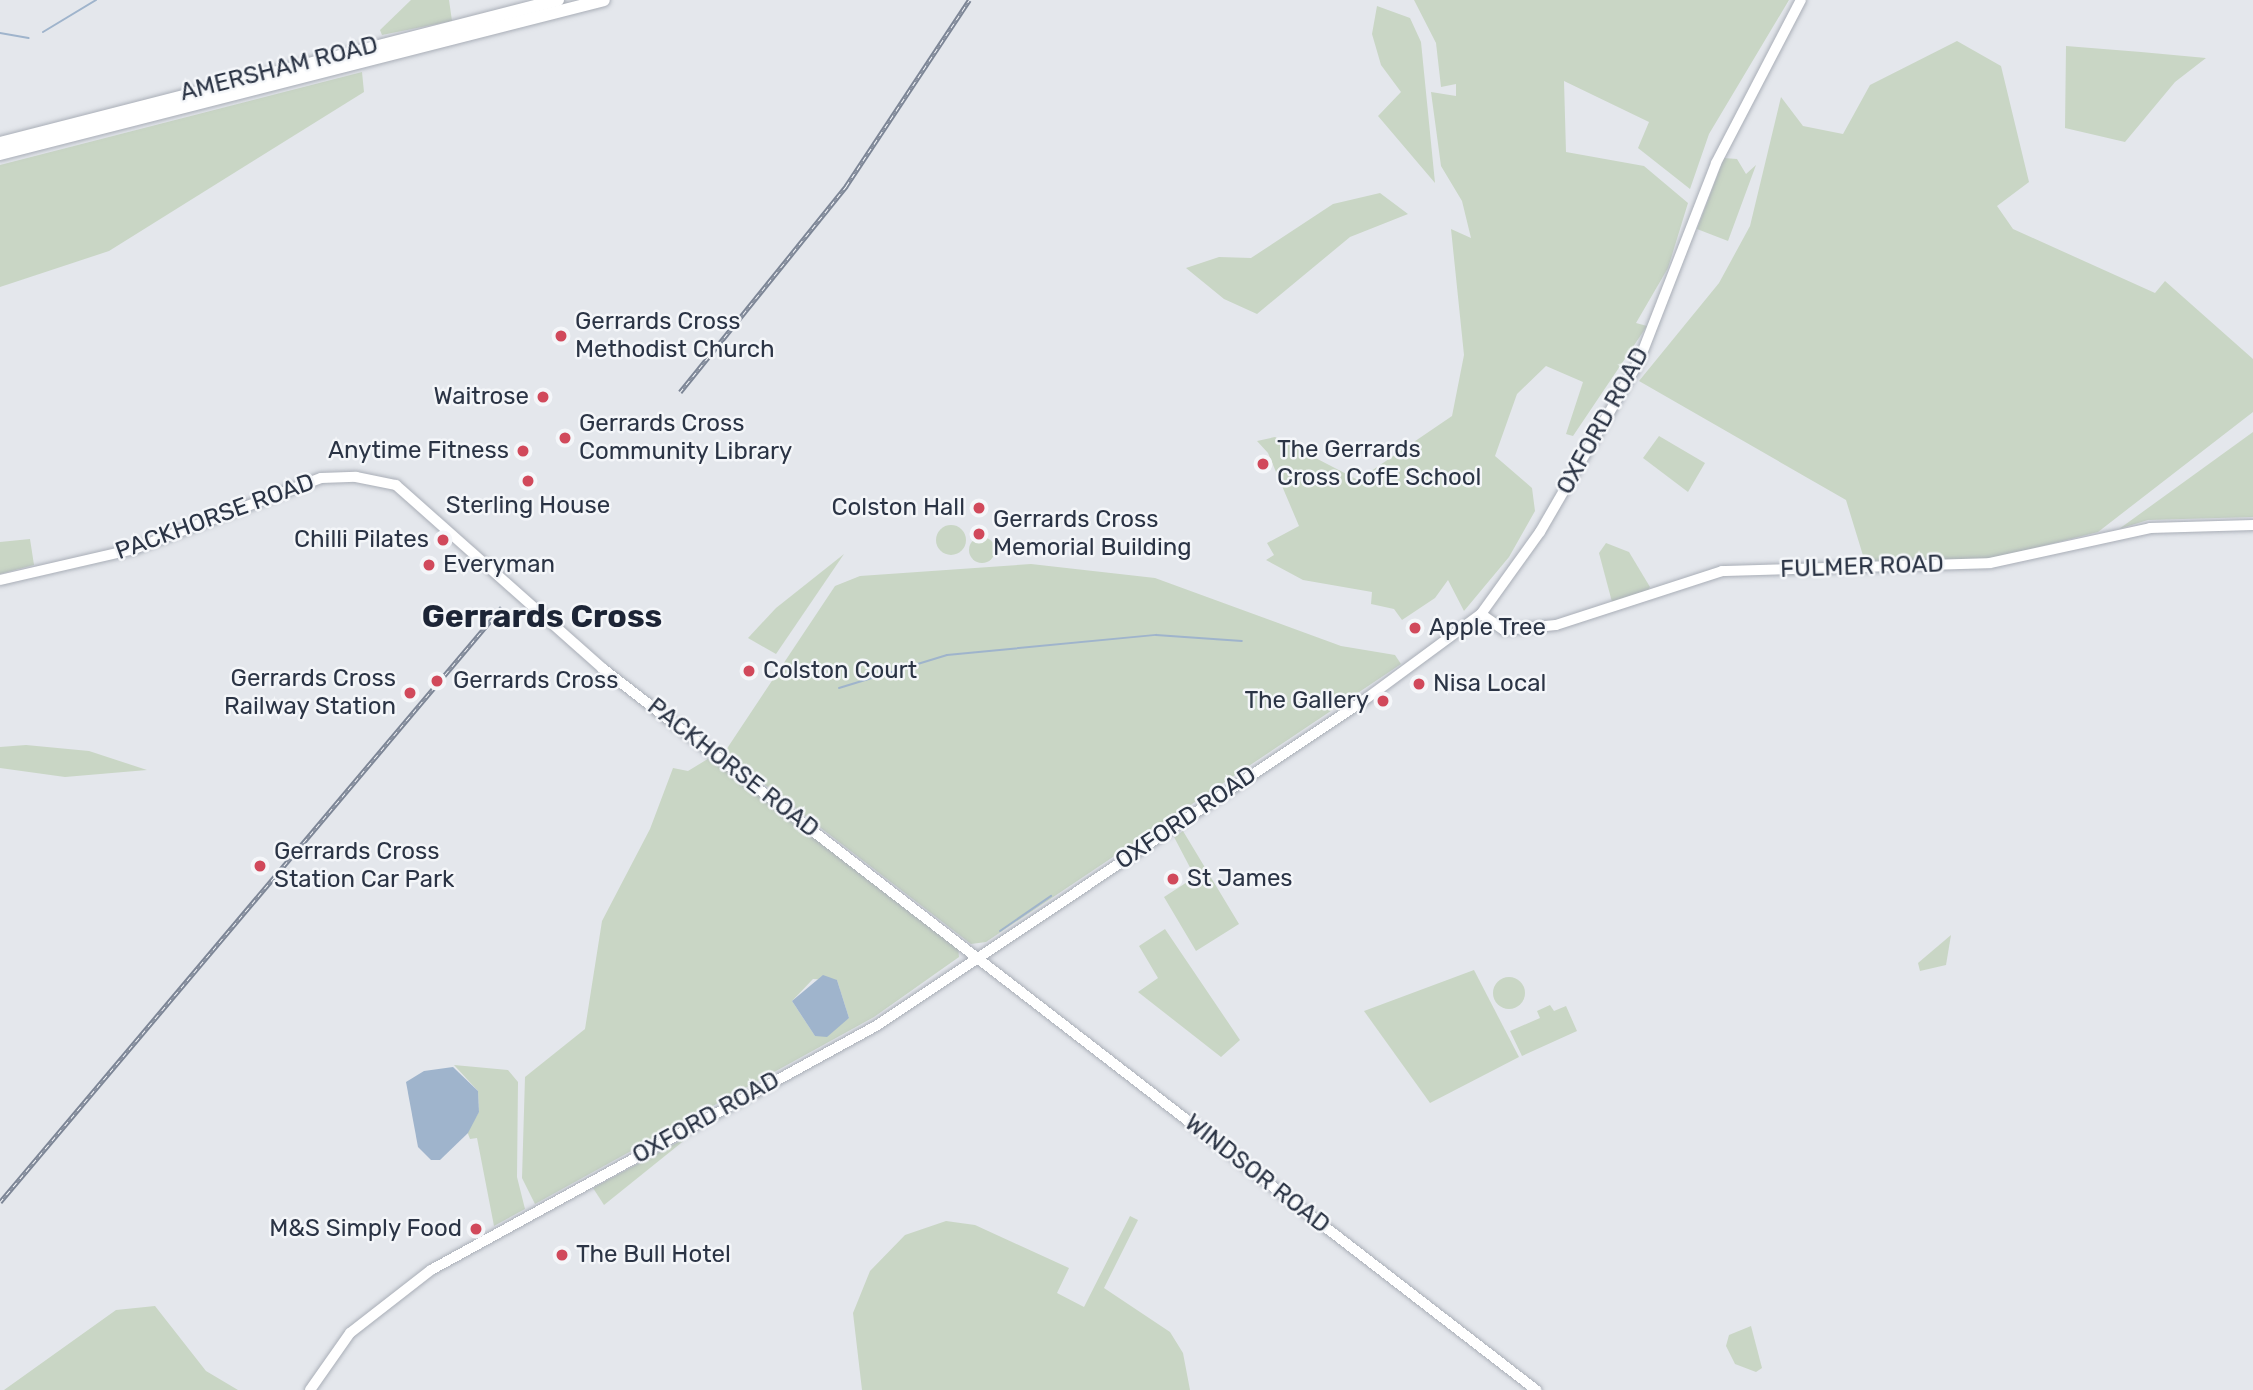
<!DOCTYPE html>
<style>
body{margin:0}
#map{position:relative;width:2253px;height:1390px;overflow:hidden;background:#e4e7ec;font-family:Rubik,sans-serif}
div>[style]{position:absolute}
.green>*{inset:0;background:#c9d6c5}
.round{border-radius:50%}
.water>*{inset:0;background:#9fb4cc}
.stream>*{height:2px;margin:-1px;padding:0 1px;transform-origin:1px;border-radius:1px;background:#9fb4cc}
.roads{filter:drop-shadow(0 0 2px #a9aeb7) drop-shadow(0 0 2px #a9aeb7)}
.secondary>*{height:10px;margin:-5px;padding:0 5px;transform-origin:5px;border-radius:5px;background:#fff}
.primary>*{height:10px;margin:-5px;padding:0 5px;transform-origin:5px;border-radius:5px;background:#fff}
.highway>*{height:12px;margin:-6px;padding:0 6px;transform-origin:6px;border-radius:6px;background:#fff}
.rail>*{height:4.5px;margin-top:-2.25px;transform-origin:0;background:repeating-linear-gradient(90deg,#f4f6f9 0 5px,#7d8696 0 10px);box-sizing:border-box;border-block:2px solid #7d8696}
.dots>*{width:19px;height:19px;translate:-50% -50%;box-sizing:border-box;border:4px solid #f4f6f9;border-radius:50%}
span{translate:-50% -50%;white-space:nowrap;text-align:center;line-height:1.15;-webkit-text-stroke:5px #f4f6f9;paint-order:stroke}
.street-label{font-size:24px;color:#2b3445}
.poi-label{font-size:24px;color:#2b3445}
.left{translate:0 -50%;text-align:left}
.right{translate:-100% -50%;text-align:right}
.district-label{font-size:32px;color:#1d2536;font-weight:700}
</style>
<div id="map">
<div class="green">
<div style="clip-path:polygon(411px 0,449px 0,452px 21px,382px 35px,380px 30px)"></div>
<div style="clip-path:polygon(1414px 0,1789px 0,1709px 134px,1690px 189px,1638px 148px,1649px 122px,1564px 81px,1566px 152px,1644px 166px,1688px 203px,1668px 268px,1636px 323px,1647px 326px,1573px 436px,1566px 434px,1583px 382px,1546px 366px,1517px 394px,1495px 456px,1532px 488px,1535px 511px,1509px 557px,1464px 611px,1448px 580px,1435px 598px,1402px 620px,1394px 609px,1371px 604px,1372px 592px,1303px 580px,1266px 560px,1274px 555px,1267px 543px,1299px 526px,1268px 453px,1257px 441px,1275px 437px,1358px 480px,1452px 416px,1464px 355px,1451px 229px,1471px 238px,1462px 201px,1441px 166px,1431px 92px,1456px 96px,1456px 84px,1441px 87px,1436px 43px)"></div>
<div style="clip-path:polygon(1377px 6px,1410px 18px,1421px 42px,1435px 183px,1378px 116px,1401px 92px,1381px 65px,1372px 34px)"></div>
<div style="clip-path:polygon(1957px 41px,2001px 66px,2029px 182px,1997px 206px,2013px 229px,2155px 293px,2165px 281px,2253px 359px,2253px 412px,2098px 532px,1987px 560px,1865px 562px,1846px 500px,1639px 381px,1719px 283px,1750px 226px,1781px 97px,1803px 126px,1843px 134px,1870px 85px)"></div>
<div style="clip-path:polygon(2066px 46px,2141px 52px,2206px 58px,2175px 82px,2125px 142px,2065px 128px)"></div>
<div style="clip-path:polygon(362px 72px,364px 92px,109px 251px,0 287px,0 165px)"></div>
<div style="clip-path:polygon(1724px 158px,1737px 159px,1746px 174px,1756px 165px,1728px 241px,1697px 229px)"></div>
<div style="clip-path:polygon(1380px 193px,1408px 214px,1350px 237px,1257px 314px,1224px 299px,1186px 268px,1219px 257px,1251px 258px,1333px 204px)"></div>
<div style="clip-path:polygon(2253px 432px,2253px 517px,2148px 520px,2119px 529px)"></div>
<div style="clip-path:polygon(1659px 436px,1705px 463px,1688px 492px,1643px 458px)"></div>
<div class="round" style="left:936px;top:525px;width:30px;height:30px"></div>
<div class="round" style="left:969px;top:537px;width:26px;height:26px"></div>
<div style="clip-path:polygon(30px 539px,34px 565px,0 574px,0 542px)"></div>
<div style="clip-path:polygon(1606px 543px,1629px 552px,1650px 587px,1647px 593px,1612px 602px,1599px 553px)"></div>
<div style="clip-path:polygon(844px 554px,776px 654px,748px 638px,776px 608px)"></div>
<div style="clip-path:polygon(1031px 564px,1155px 578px,1341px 646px,1395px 655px,1401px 664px,986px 942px,971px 944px,724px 753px,835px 586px,860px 576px)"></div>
<div style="clip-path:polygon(26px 745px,89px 751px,147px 770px,65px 777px,0 768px,0 747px)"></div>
<div style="clip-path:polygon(evenodd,711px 757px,958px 947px,959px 957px,874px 1017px,535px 1204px,522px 1178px,525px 1077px,585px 1029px,602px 921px,650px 829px,673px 768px,688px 771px,711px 757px,813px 979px,837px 980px,849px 1018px,815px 1036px,792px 1001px,813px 979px)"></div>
<div style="clip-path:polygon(1183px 831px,1239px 924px,1196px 951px,1164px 897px,1195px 877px,1174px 837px)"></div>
<div style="clip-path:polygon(1165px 929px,1240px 1040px,1221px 1057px,1138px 992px,1158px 978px,1139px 946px)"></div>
<div style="clip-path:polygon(1951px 935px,1946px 965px,1920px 971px,1918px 963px)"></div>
<div style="clip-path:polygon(1474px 970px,1519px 1057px,1430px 1103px,1364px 1011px)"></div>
<div class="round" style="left:1493px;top:977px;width:32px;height:32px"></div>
<div style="clip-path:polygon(1550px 1005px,1554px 1011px,1566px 1006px,1577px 1031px,1522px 1056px,1510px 1031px,1540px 1018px,1537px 1011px)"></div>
<div style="clip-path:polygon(454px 1065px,508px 1070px,518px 1082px,517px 1177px,525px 1209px,494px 1226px,477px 1138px,470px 1139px,467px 1131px,479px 1112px,478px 1091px)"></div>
<div style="clip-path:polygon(691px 1135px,604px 1205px,593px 1188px)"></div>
<div style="clip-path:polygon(1130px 1216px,1138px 1220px,1104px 1288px,1170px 1332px,1183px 1353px,1190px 1390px,862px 1390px,853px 1313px,870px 1271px,905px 1235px,946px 1221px,975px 1225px,1069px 1268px,1057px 1293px,1084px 1307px)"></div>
<div style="clip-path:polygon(155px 1306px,206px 1371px,238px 1390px,4px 1390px,116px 1310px)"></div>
<div style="clip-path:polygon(1751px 1326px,1762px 1368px,1756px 1372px,1735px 1364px,1726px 1346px,1729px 1335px)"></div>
</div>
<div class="water">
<div style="clip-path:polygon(823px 975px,837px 980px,849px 1018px,827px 1037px,815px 1036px,792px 1001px)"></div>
<div style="clip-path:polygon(453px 1067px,478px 1091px,479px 1112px,468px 1133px,440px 1160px,431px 1160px,418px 1147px,406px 1082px,424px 1071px)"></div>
</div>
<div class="stream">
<div style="left:43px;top:32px;width:62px;rotate:-31.1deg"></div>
<div style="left:0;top:33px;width:29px;rotate:10deg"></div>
<div style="left:1156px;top:635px;width:86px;rotate:4deg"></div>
<div style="left:839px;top:688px;width:113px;rotate:-17deg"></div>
<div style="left:947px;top:655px;width:210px;rotate:-5.5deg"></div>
<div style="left:1000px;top:931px;width:62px;rotate:-34.5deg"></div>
</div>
<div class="roads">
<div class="secondary">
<div style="left:0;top:580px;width:138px;rotate:-13deg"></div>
<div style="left:134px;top:549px;width:200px;rotate:-20.8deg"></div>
<div style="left:321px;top:478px;width:35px;rotate:-2deg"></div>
<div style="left:356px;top:477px;width:41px;rotate:11.3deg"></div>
<div style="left:396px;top:485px;width:276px;rotate:41.6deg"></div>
<div style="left:602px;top:668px;width:1181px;rotate:37.7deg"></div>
<div style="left:1481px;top:614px;width:28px;rotate:35deg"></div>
<div style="left:1504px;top:630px;width:52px;rotate:-5.5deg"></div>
<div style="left:1556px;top:625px;width:175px;rotate:-18deg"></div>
<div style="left:1722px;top:571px;width:268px;rotate:-1.7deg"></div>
<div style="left:1990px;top:563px;width:164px;rotate:-12.3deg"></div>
<div style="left:2150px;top:528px;width:103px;rotate:-1.7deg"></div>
</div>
<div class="primary">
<div style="left:310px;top:1390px;width:70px;rotate:-54.9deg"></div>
<div style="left:350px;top:1333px;width:103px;rotate:-37.9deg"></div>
<div style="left:431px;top:1270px;width:508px;rotate:-28.74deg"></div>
<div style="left:876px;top:1026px;width:585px;rotate:-33.72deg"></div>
<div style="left:1363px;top:701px;width:147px;rotate:-36.4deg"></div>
<div style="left:1481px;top:614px;width:101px;rotate:-54.3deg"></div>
<div style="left:1540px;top:532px;width:198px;rotate:-59.9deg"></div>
<div style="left:1639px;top:361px;width:212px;rotate:-68.7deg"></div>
<div style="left:1716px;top:163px;width:184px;rotate:-62.5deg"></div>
</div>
<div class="highway">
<div style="left:0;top:143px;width:576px;rotate:-14.37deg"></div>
<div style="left:0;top:154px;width:623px;rotate:-14.3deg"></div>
</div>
</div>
<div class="rail">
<div style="left:680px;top:392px;width:265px;rotate:-51.1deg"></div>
<div style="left:846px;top:186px;width:223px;rotate:-56.5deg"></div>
<div style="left:0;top:1202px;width:778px;rotate:-49.85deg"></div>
</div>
<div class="dots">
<div style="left:561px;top:336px;background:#d1495b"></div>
<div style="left:543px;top:397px;background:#d1495b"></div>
<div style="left:565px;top:438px;background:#d1495b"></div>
<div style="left:523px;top:451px;background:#d1495b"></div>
<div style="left:1263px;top:464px;background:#d1495b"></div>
<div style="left:528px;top:481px;background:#d1495b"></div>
<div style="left:979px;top:508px;background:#d1495b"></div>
<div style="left:979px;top:534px;background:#d1495b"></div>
<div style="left:443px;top:540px;background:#d1495b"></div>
<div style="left:429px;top:565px;background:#d1495b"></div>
<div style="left:1415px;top:628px;background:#d1495b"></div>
<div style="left:749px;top:671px;background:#d1495b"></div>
<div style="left:437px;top:681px;background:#d1495b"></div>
<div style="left:1419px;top:684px;background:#d1495b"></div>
<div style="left:410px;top:693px;background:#d1495b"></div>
<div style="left:1383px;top:701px;background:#d1495b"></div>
<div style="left:260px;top:866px;background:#d1495b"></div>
<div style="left:1173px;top:879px;background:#d1495b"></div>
<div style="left:476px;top:1229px;background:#d1495b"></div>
<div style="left:562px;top:1255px;background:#d1495b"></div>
</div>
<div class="street-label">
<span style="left:279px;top:69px;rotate:-14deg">AMERSHAM ROAD</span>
<span style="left:1603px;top:421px;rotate:-61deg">OXFORD ROAD</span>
<span style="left:215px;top:517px;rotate:-20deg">PACKHORSE ROAD</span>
<span style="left:1862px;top:567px;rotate:-2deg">FULMER ROAD</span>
<span style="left:733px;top:768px;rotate:38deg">PACKHORSE ROAD</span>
<span style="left:1186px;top:818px;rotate:-34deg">OXFORD ROAD</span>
<span style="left:706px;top:1118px;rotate:-29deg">OXFORD ROAD</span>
<span style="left:1257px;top:1174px;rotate:38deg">WINDSOR ROAD</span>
</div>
<div class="poi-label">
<span class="left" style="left:575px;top:336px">Gerrards Cross<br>Methodist Church</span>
<span class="right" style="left:529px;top:397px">Waitrose</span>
<span class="left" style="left:579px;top:438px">Gerrards Cross<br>Community Library</span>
<span class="left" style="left:1277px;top:464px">The Gerrards<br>Cross CofE School</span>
<span class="right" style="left:509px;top:451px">Anytime Fitness</span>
<span style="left:528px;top:506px">Sterling House</span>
<span class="right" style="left:965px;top:508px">Colston Hall</span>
<span class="left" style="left:993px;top:534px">Gerrards Cross<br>Memorial Building</span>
<span class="right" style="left:429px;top:540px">Chilli Pilates</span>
<span class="left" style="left:443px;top:565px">Everyman</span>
<span class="left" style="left:1429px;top:628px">Apple Tree</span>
<span class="left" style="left:763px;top:671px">Colston Court</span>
<span class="right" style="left:396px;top:693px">Gerrards Cross<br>Railway Station</span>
<span class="left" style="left:453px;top:681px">Gerrards Cross</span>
<span class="left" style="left:1433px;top:684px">Nisa Local</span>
<span class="right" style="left:1369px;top:701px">The Gallery</span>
<span class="left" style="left:274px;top:866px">Gerrards Cross<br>Station Car Park</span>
<span class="left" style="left:1187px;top:879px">St James</span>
<span class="right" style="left:462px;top:1229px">M&amp;S Simply Food</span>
<span class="left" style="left:576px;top:1255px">The Bull Hotel</span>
</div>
<div class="district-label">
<span style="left:542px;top:616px">Gerrards Cross</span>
</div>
</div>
